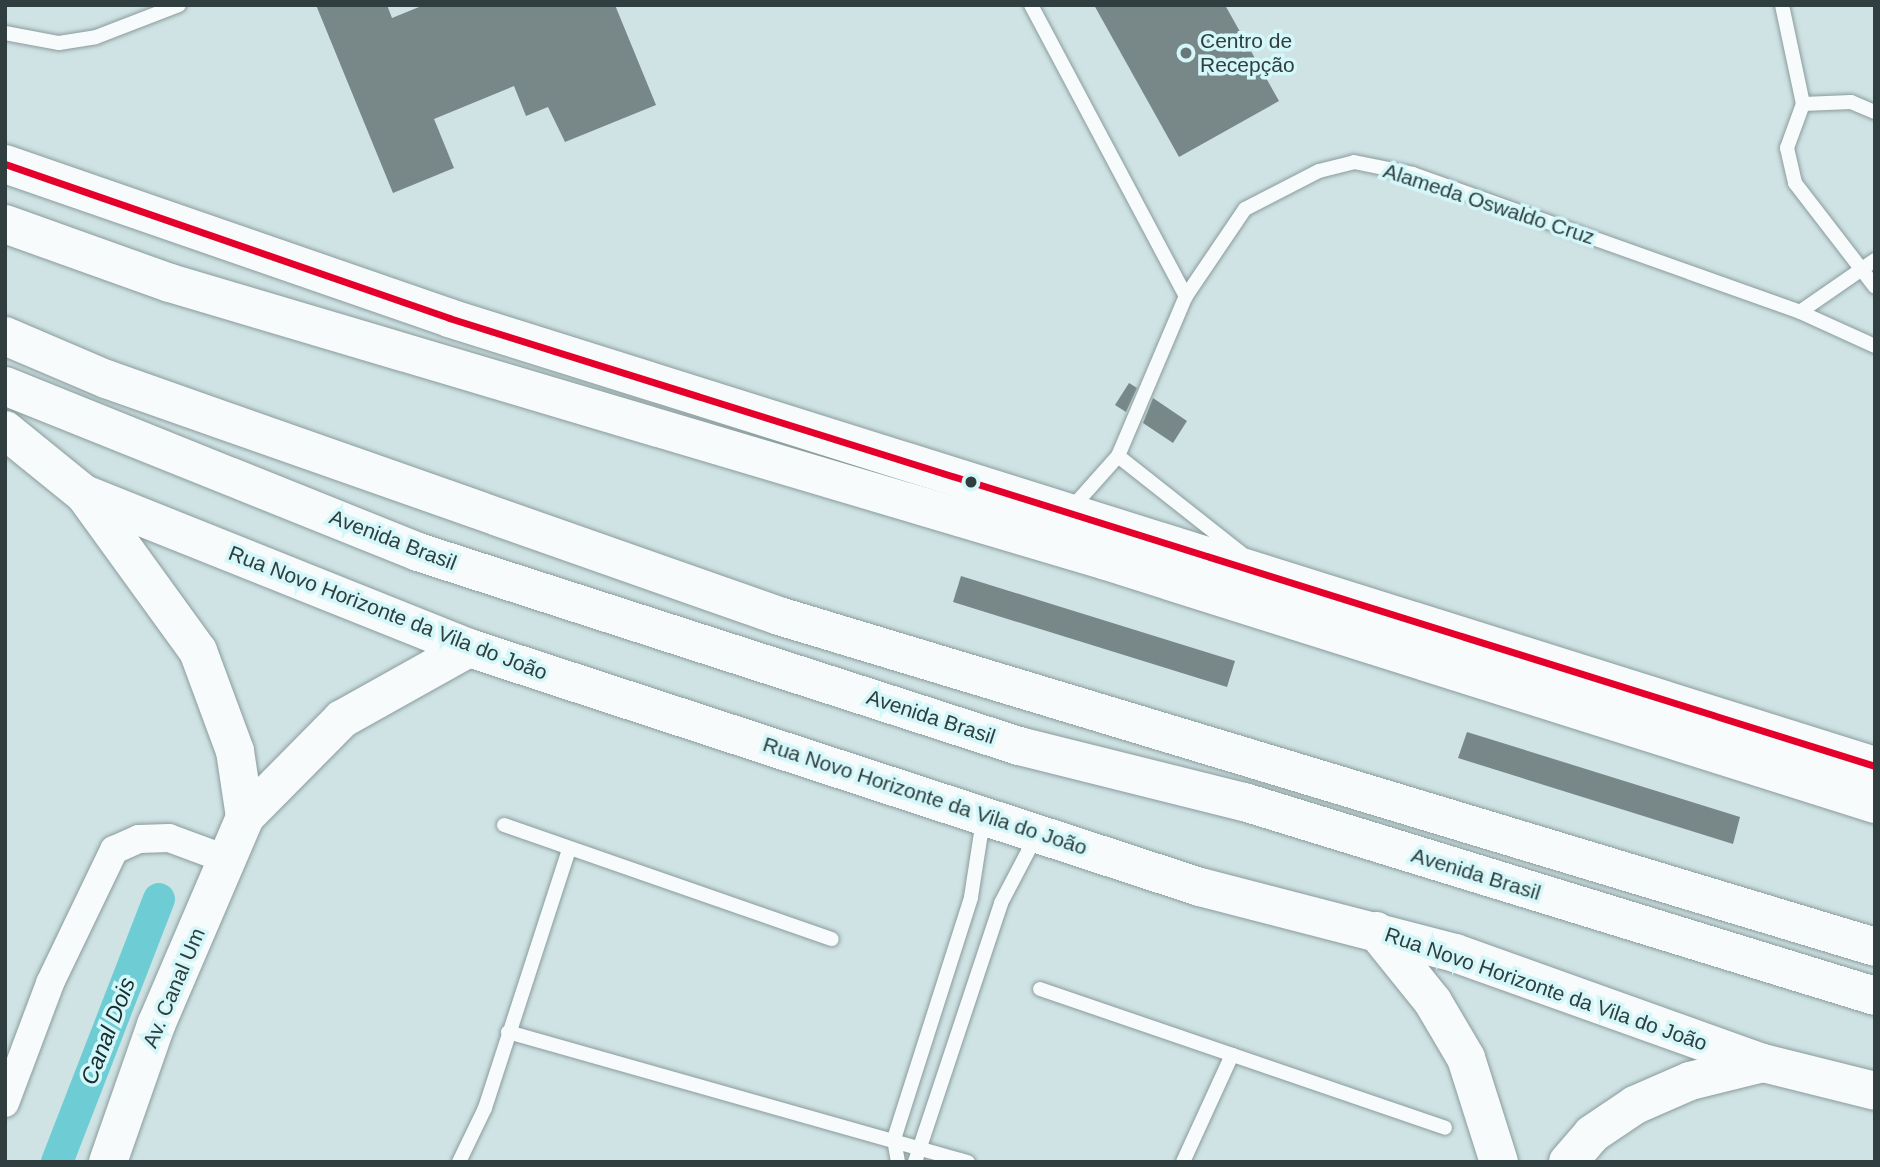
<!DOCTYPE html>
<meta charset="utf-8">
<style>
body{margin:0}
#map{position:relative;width:1880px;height:1167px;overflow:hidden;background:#cfe3e5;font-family:Arial,sans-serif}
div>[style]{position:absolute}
.canal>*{height:32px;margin:-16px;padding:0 16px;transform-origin:16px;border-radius:16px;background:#6eccd4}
.building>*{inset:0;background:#788788}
.roads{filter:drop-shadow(0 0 2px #8b9b9c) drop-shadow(0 0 2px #8b9b9c)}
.lane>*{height:14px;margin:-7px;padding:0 7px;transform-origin:7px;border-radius:7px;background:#f8fbfb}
.street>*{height:28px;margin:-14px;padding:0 14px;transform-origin:14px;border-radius:14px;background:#f8fbfb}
.secondary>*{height:38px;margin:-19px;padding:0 19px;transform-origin:19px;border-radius:19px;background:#f8fbfb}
.highway>*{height:38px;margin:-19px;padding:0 19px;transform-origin:19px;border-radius:19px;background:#f8fbfb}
.bus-1>*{height:7px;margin:-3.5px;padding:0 3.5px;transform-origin:3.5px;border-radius:3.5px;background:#e4002b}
.dots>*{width:19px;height:19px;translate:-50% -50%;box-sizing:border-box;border:4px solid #d4f7fa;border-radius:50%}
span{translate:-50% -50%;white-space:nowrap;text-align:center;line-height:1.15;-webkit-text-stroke:7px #d4f7fa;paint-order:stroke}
.poi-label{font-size:21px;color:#303e3f}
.left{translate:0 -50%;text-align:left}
.street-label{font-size:21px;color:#303e3f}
.water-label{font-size:23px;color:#182d2f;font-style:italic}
.frame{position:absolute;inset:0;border:7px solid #303e3f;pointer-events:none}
</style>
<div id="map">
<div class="canal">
<div style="left:57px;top:1162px;width:282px;rotate:-68.8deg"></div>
</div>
<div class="building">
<div style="clip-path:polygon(316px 5px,387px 5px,392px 18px,424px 5px,615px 5px,656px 105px,565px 142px,548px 107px,526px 116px,514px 86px,434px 119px,454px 168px,393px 193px)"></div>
<div style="clip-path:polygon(1094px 5px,1225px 5px,1279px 101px,1179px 157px)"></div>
<div style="clip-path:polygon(1129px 383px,1137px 388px,1126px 412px,1115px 405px)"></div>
<div style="clip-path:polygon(1153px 398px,1187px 421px,1173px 443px,1143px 423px)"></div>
<div style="clip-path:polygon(961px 576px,1235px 661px,1227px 687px,953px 602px)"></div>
<div style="clip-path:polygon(1467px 732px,1740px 817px,1733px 844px,1458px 758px)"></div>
</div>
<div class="roads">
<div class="lane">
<div style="left:1031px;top:5px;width:330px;rotate:62deg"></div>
<div style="left:1782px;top:5px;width:101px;rotate:78deg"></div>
<div style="left:1803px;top:104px;width:47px;rotate:110deg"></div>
<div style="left:1787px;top:148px;width:36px;rotate:77deg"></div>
<div style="left:1795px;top:183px;width:131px;rotate:52.4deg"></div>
<div style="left:5px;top:33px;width:55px;rotate:10.5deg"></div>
<div style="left:59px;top:43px;width:37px;rotate:-9deg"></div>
<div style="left:96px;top:37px;width:89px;rotate:-21.1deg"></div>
<div style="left:1803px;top:104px;width:48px;rotate:-2.4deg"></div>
<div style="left:1851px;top:102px;width:26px;rotate:23deg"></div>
<div style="left:1875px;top:260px;width:91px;rotate:145.3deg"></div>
<div style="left:1800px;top:312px;width:82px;rotate:24.4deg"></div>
<div style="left:1118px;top:456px;width:157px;rotate:38.3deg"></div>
<div style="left:1069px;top:511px;width:74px;rotate:-48.3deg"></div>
<div style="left:1118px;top:456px;width:174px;rotate:-67deg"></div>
<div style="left:1186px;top:296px;width:105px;rotate:-55.9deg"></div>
<div style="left:1245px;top:209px;width:83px;rotate:-27.2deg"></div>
<div style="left:1319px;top:171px;width:36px;rotate:-14deg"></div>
<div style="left:1354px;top:162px;width:60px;rotate:11.5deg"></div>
<div style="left:1413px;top:174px;width:411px;rotate:19.6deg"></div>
<div style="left:504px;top:825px;width:347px;rotate:19.2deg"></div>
<div style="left:1040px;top:989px;width:428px;rotate:18.9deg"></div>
<div style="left:508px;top:1032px;width:478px;rotate:15.8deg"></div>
<div style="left:459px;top:1162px;width:60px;rotate:-64.3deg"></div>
<div style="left:485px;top:1108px;width:271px;rotate:-72deg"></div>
<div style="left:898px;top:1162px;width:23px;rotate:-100deg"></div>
<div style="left:894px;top:1139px;width:254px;rotate:-72.3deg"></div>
<div style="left:971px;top:897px;width:78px;rotate:-81.1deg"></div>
<div style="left:915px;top:1162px;width:273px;rotate:-71.6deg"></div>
<div style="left:1001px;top:903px;width:76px;rotate:-62.4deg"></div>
<div style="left:1183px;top:1162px;width:118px;rotate:-65.4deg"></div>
</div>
<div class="street">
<div style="left:5px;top:1103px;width:128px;rotate:-69.4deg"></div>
<div style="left:50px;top:983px;width:148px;rotate:-64.3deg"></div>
<div style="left:114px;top:850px;width:27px;rotate:-24deg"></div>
<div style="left:139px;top:839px;width:30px;rotate:-2deg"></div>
<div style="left:169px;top:838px;width:63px;rotate:20.4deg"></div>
</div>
<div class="secondary">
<div style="left:5px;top:430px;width:102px;rotate:39deg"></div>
<div style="left:84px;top:494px;width:415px;rotate:21.8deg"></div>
<div style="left:469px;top:648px;width:769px;rotate:18.11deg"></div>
<div style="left:1200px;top:887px;width:263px;rotate:14.5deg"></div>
<div style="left:1455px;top:953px;width:327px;rotate:19.7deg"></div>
<div style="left:1763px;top:1063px;width:115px;rotate:14deg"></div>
<div style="left:85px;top:495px;width:193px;rotate:54.1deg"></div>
<div style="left:198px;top:651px;width:107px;rotate:69.7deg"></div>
<div style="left:235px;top:751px;width:67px;rotate:81.4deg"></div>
<div style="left:1376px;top:931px;width:91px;rotate:51.2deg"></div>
<div style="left:1433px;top:1002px;width:65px;rotate:59.5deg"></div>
<div style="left:1466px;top:1058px;width:109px;rotate:72.4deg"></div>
<div style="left:108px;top:1162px;width:145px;rotate:-70.7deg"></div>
<div style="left:156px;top:1025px;width:226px;rotate:-66.8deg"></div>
<div style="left:245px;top:817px;width:138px;rotate:-45.3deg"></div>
<div style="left:342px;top:719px;width:145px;rotate:-29.2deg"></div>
<div style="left:1568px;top:1162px;width:37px;rotate:-49deg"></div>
<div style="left:1592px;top:1134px;width:52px;rotate:-34deg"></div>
<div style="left:1635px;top:1105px;width:60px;rotate:-23.6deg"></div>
<div style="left:1690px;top:1081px;width:75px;rotate:-13.9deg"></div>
</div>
<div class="highway">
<div style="left:5px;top:164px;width:470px;rotate:19.1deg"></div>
<div style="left:449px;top:318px;width:1495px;rotate:17.44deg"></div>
<div style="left:5px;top:224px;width:175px;rotate:19.7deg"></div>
<div style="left:170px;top:283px;width:976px;rotate:16.54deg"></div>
<div style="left:1106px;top:561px;width:806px;rotate:17.54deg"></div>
<div style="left:5px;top:336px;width:110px;rotate:23.1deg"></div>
<div style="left:106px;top:379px;width:714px;rotate:19.4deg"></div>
<div style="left:779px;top:616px;width:1145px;rotate:16.8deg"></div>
<div style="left:5px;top:386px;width:445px;rotate:21.9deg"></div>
<div style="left:418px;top:552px;width:632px;rotate:17.89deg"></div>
<div style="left:1019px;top:746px;width:232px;rotate:14deg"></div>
<div style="left:1244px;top:802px;width:660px;rotate:17.09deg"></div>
</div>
</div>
<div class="bus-1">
<div style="left:5px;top:164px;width:470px;rotate:19.1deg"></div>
<div style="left:449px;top:318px;width:1495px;rotate:17.44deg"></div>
</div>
<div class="dots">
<div style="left:1186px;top:53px;background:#687879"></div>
<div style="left:971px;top:482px;background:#303e3f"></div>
</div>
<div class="poi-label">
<span class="left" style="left:1200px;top:53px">Centro de<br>Recepção</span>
</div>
<div class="street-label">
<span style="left:1489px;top:204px;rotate:18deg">Alameda Oswaldo Cruz</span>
<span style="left:393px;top:540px;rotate:21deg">Avenida Brasil</span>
<span style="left:388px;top:613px;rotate:21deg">Rua Novo Horizonte da Vila do João</span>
<span style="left:931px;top:717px;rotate:18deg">Avenida Brasil</span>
<span style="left:925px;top:796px;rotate:18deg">Rua Novo Horizonte da Vila do João</span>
<span style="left:1476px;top:874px;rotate:17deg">Avenida Brasil</span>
<span style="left:174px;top:988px;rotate:-67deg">Av. Canal Um</span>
<span style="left:1546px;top:989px;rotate:19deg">Rua Novo Horizonte da Vila do João</span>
</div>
<div class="water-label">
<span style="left:108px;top:1031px;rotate:-69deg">Canal Dois</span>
</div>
<div class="frame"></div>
</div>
